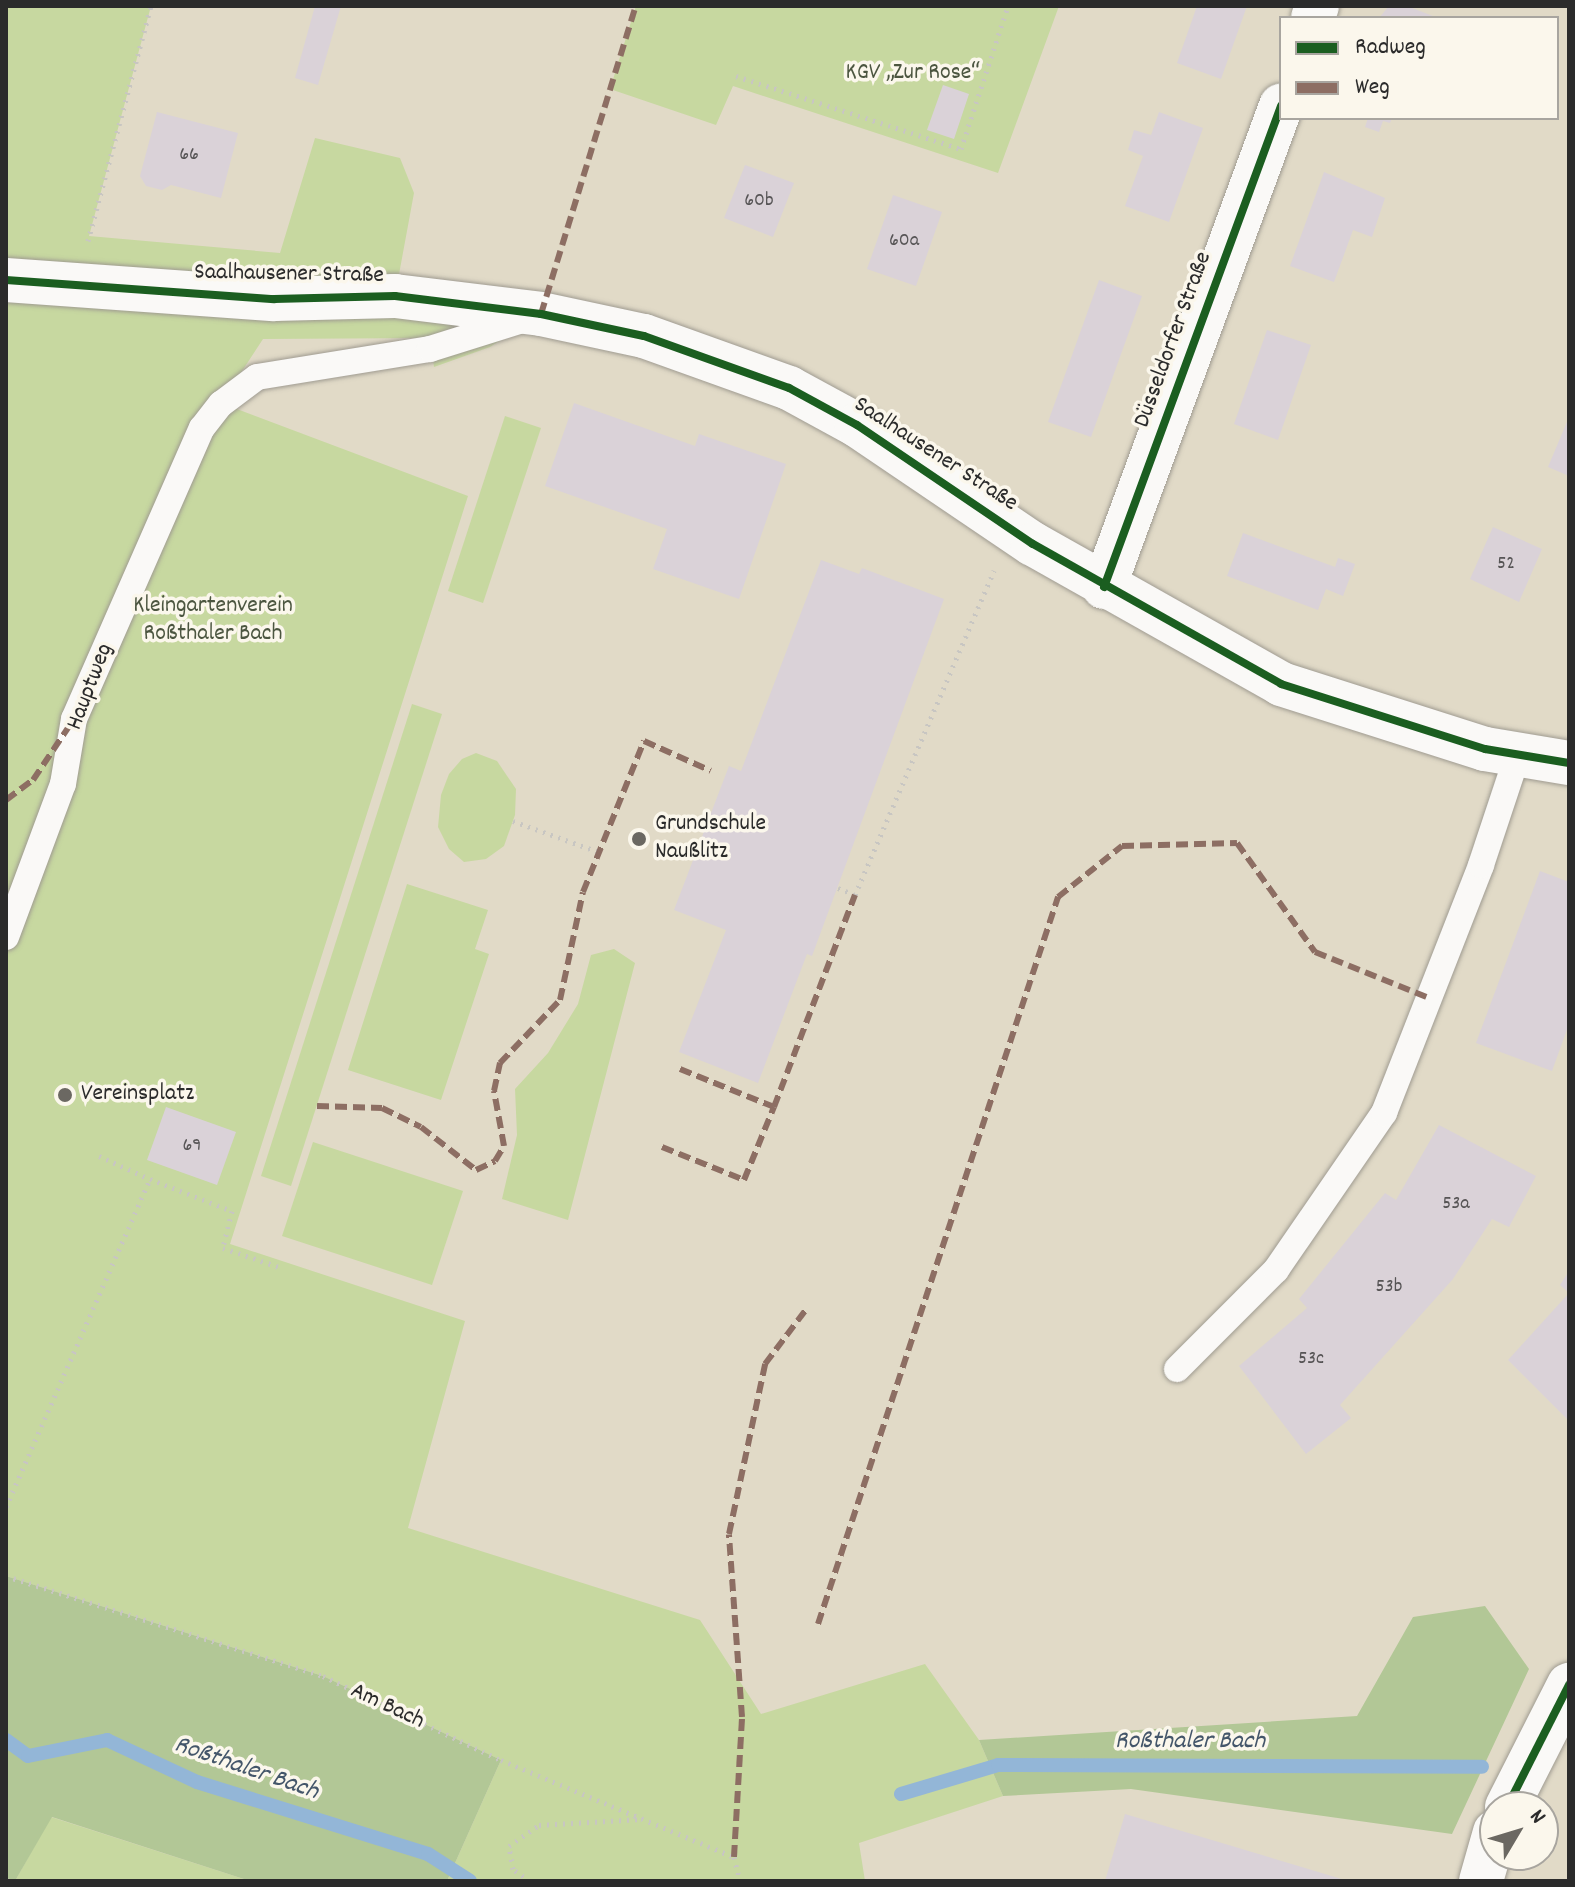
<!DOCTYPE html>
<meta charset="utf-8">
<style>
body{margin:0}
#map{position:relative;width:1575px;height:1887px;overflow:hidden;background:#e1dac7;font-family:Dekko,sans-serif}
div>[style]{position:absolute}
.green>*{inset:0;background:#c7d8a0}
.forest>*{inset:0;background:#b2c796}
.stream>*{height:14px;margin:-7px;padding:0 7px;transform-origin:7px;border-radius:7px;background:#93b6d7}
.building>*{inset:0;background:#dad2d8}
.path>*{height:5px;margin-top:-2.5px;transform-origin:0;background:repeating-linear-gradient(90deg,#c8c6c2 0 2px,transparent 0 8px)}
.roads{filter:drop-shadow(0 0 2px #9f9b91) drop-shadow(0 0 2px #9f9b91)}
.service>*{height:26px;margin:-13px;padding:0 13px;transform-origin:13px;border-radius:13px;background:#faf9f7}
.minor>*{height:44px;margin:-22px;padding:0 22px;transform-origin:22px;border-radius:22px;background:#faf9f7}
.tertiary>*{height:44px;margin:-22px;padding:0 22px;transform-origin:22px;border-radius:22px;background:#faf9f7}
.quiet>*{height:6px;margin-top:-3px;transform-origin:0;background:repeating-linear-gradient(90deg,#8d6e63 0 12px,transparent 0 18px)}
.cycleway>*{height:8px;margin:-4px;padding:0 4px;transform-origin:4px;border-radius:4px;background:#1b5e20}
.dots>*{width:22px;height:22px;translate:-50% -50%;box-sizing:border-box;border:4px solid #fbf7ec;border-radius:50%}
span{translate:-50% -50%;white-space:nowrap;text-align:center;line-height:1.15;-webkit-text-stroke:7px #fbf7ec;paint-order:stroke}
.number-label{font-size:20px;color:#575556}
.number-label span{-webkit-text-stroke-width:0}
.park-label{font-size:24px;color:#4c5640}
.street-label{font-size:24px;color:#2b2b2b}
.poi-label{font-size:24px;color:#2b2b2b}
.left{translate:0 -50%;text-align:left}
.water-label{font-size:26px;color:#44566a;font-style:italic}
.frame{position:absolute;inset:0;border:8px solid #2b2b2b;pointer-events:none}
.legend{position:absolute;left:1279px;top:16px;width:280px;height:104px;box-sizing:border-box;background:#fbf7ec;border:2px solid #a8a59f;margin:0;padding:10px 14px;list-style:none;font-size:24px;color:#2b2b2b}
.legend li{display:flex;align-items:center;gap:16px;height:40px}
.legend b{width:40px;border:2px solid #a8a59f}
.north{position:absolute;left:1479px;top:1791px;width:80px;height:80px;box-sizing:border-box;background:#fbf7ec;border:2px solid #a8a59f;border-radius:50%;rotate:52deg;font-size:22px;font-weight:700;line-height:32px;text-align:center;color:#2b2b2b}
.north::after{content:'';display:block;margin:auto;width:28px;height:36px;background:#6b6862;clip-path:polygon(50% 0,100% 100%,50% 72%,0 100%)}
</style>
<div id="map">
<div class="green">
<div style="clip-path:polygon(6px 6px,151px 6px,89px 236px,280px 253px,315px 138px,400px 158px,414px 193px,395px 296px,541px 314px,490px 347px,434px 367px,430px 338px,263px 339px,221px 403px,468px 496px,230px 1244px,465px 1321px,408px 1528px,700px 1620px,761px 1714px,925px 1664px,979px 1740px,1003px 1796px,859px 1843px,865px 1881px,447px 1881px,501px 1760px,323px 1676px,6px 1576px)"></div>
<div style="clip-path:polygon(636px 6px,1059px 6px,998px 173px,733px 86px,716px 125px,610px 89px)"></div>
<div style="clip-path:polygon(505px 416px,541px 428px,483px 603px,448px 591px)"></div>
<div style="clip-path:polygon(412px 704px,442px 714px,291px 1186px,261px 1176px)"></div>
<div style="clip-path:polygon(476px 753px,497px 761px,516px 789px,515px 815px,504px 846px,486px 859px,464px 862px,449px 849px,438px 827px,441px 795px,449px 774px,462px 759px)"></div>
<div style="clip-path:polygon(407px 884px,488px 910px,475px 949px,489px 954px,441px 1100px,348px 1070px)"></div>
<div style="clip-path:polygon(614px 949px,635px 963px,568px 1220px,502px 1199px,517px 1135px,515px 1089px,548px 1053px,578px 1004px,591px 955px)"></div>
<div style="clip-path:polygon(313px 1142px,463px 1191px,432px 1285px,282px 1236px)"></div>
<div style="clip-path:polygon(51px 1817px,250px 1881px,15px 1881px)"></div>
</div>
<div class="forest">
<div style="clip-path:polygon(6px 1576px,323px 1676px,501px 1760px,447px 1881px,250px 1881px,52px 1817px,15px 1881px,7px 1881px)"></div>
<div style="clip-path:polygon(1485px 1606px,1529px 1669px,1452px 1834px,1131px 1789px,1003px 1796px,979px 1740px,1357px 1716px,1413px 1617px)"></div>
</div>
<div class="stream">
<div style="left:6px;top:1740px;width:27px;rotate:36deg"></div>
<div style="left:28px;top:1756px;width:81px;rotate:-11.4deg"></div>
<div style="left:107px;top:1740px;width:99px;rotate:25deg"></div>
<div style="left:197px;top:1782px;width:242px;rotate:17.3deg"></div>
<div style="left:428px;top:1854px;width:50px;rotate:32.7deg"></div>
<div style="left:901px;top:1794px;width:101px;rotate:-16.6deg"></div>
<div style="left:998px;top:1765px;width:484px;rotate:0.2deg"></div>
</div>
<div class="building">
<div style="clip-path:polygon(315px 6px,341px 6px,318px 85px,295px 78px)"></div>
<div style="clip-path:polygon(1197px 6px,1247px 6px,1221px 79px,1177px 63px)"></div>
<div style="clip-path:polygon(1389px 6px,1407px 6px,1438px 18px,1379px 18px)"></div>
<div style="clip-path:polygon(943px 85px,969px 94px,954px 139px,927px 130px)"></div>
<div style="clip-path:polygon(157px 112px,238px 133px,221px 198px,171px 185px,162px 190px,146px 186px,140px 176px)"></div>
<div style="clip-path:polygon(1159px 112px,1203px 128px,1169px 222px,1125px 206px,1143px 156px,1128px 150px,1134px 130px,1151px 135px)"></div>
<div style="clip-path:polygon(1368px 118px,1392px 118px,1390px 123px,1383px 121px,1379px 132px,1365px 127px)"></div>
<div style="clip-path:polygon(745px 165px,794px 183px,773px 237px,724px 218px)"></div>
<div style="clip-path:polygon(1324px 172px,1385px 198px,1372px 237px,1353px 230px,1334px 282px,1290px 266px)"></div>
<div style="clip-path:polygon(893px 195px,942px 212px,916px 286px,867px 269px)"></div>
<div style="clip-path:polygon(1099px 280px,1142px 296px,1091px 437px,1048px 422px)"></div>
<div style="clip-path:polygon(1267px 330px,1311px 345px,1278px 440px,1234px 424px)"></div>
<div style="clip-path:polygon(574px 403px,695px 446px,699px 434px,786px 464px,739px 599px,653px 569px,667px 529px,545px 486px)"></div>
<div style="clip-path:polygon(1569px 417px,1569px 476px,1548px 467px)"></div>
<div style="clip-path:polygon(1493px 527px,1542px 549px,1519px 602px,1470px 579px)"></div>
<div style="clip-path:polygon(1243px 533px,1335px 567px,1338px 558px,1355px 564px,1343px 596px,1326px 589px,1318px 610px,1227px 576px)"></div>
<div style="clip-path:polygon(821px 560px,859px 574px,862px 568px,944px 599px,812px 956px,807px 954px,758px 1083px,679px 1052px,726px 930px,674px 910px,729px 766px,741px 771px)"></div>
<div style="clip-path:polygon(1540px 871px,1569px 882px,1569px 1024px,1552px 1071px,1476px 1043px)"></div>
<div style="clip-path:polygon(166px 1107px,236px 1132px,217px 1185px,147px 1160px)"></div>
<div style="clip-path:polygon(1439px 1125px,1536px 1176px,1509px 1227px,1492px 1219px,1453px 1279px,1340px 1405px,1351px 1418px,1306px 1454px,1239px 1366px,1307px 1308px,1299px 1299px,1385px 1193px,1396px 1200px)"></div>
<div style="clip-path:polygon(1569px 1271px,1569px 1421px,1508px 1360px,1569px 1293px,1560px 1285px)"></div>
<div style="clip-path:polygon(1125px 1814px,1345px 1880px,1345px 1881px,1105px 1881px)"></div>
</div>
<div class="path">
<div style="left:736px;top:76px;width:237px;rotate:18deg"></div>
<div style="left:961px;top:149px;width:151px;rotate:-71.8deg"></div>
<div style="left:88px;top:241px;width:243px;rotate:-75deg"></div>
<div style="left:513px;top:821px;width:91px;rotate:19.8deg"></div>
<div style="left:838px;top:888px;width:18px;rotate:22deg"></div>
<div style="left:855px;top:895px;width:353px;rotate:-66.8deg"></div>
<div style="left:99px;top:1156px;width:56px;rotate:24.3deg"></div>
<div style="left:6px;top:1507px;width:358px;rotate:-66.3deg"></div>
<div style="left:150px;top:1179px;width:88px;rotate:21.3deg"></div>
<div style="left:232px;top:1211px;width:38px;rotate:104deg"></div>
<div style="left:223px;top:1248px;width:62px;rotate:18.7deg"></div>
<div style="left:6px;top:1576px;width:332px;rotate:17.5deg"></div>
<div style="left:323px;top:1676px;width:197px;rotate:25.3deg"></div>
<div style="left:501px;top:1760px;width:252px;rotate:22.6deg"></div>
<div style="left:734px;top:1857px;width:25px;rotate:76deg"></div>
<div style="left:6px;top:1879px;width:2px;rotate:63deg"></div>
<div style="left:530px;top:1881px;width:21px;rotate:-145deg"></div>
<div style="left:513px;top:1869px;width:23px;rotate:-100deg"></div>
<div style="left:509px;top:1846px;width:37px;rotate:-35deg"></div>
<div style="left:539px;top:1825px;width:103px;rotate:-3.3deg"></div>
</div>
<div class="roads">
<div class="service">
<div style="left:6px;top:937px;width:163px;rotate:-69.6deg"></div>
<div style="left:63px;top:784px;width:66px;rotate:-80.4deg"></div>
<div style="left:74px;top:719px;width:318px;rotate:-66.3deg"></div>
<div style="left:202px;top:428px;width:31px;rotate:-52deg"></div>
<div style="left:221px;top:404px;width:45px;rotate:-36.9deg"></div>
<div style="left:257px;top:377px;width:175px;rotate:-9.2deg"></div>
<div style="left:430px;top:349px;width:101px;rotate:-17.4deg"></div>
<div style="left:1177px;top:1369px;width:140px;rotate:-45deg"></div>
<div style="left:1276px;top:1270px;width:191px;rotate:-55.5deg"></div>
<div style="left:1384px;top:1113px;width:266px;rotate:-68.6deg"></div>
<div style="left:1481px;top:865px;width:117px;rotate:-71.6deg"></div>
</div>
<div class="minor">
<div style="left:1313px;top:18px;width:13px;rotate:-72deg"></div>
<div style="left:1104px;top:587px;width:513px;rotate:-69.8deg"></div>
<div style="left:1507px;top:1807px;width:137px;rotate:-63.1deg"></div>
<div style="left:1481px;top:1881px;width:51px;rotate:-74.1deg"></div>
</div>
<div class="tertiary">
<div style="left:6px;top:280px;width:269px;rotate:4.1deg"></div>
<div style="left:274px;top:299px;width:121px;rotate:-1.4deg"></div>
<div style="left:395px;top:296px;width:147px;rotate:7deg"></div>
<div style="left:541px;top:314px;width:105px;rotate:12.1deg"></div>
<div style="left:644px;top:336px;width:154px;rotate:19.7deg"></div>
<div style="left:789px;top:388px;width:77px;rotate:28.6deg"></div>
<div style="left:857px;top:425px;width:212px;rotate:34.1deg"></div>
<div style="left:1033px;top:544px;width:285px;rotate:29.4deg"></div>
<div style="left:1281px;top:684px;width:214px;rotate:17.7deg"></div>
<div style="left:1485px;top:749px;width:85px;rotate:9.5deg"></div>
</div>
</div>
<div class="quiet">
<div style="left:541px;top:314px;width:322px;rotate:-72.9deg"></div>
<div style="left:6px;top:800px;width:34px;rotate:-37deg"></div>
<div style="left:33px;top:780px;width:73px;rotate:-56.1deg"></div>
<div style="left:680px;top:1069px;width:101px;rotate:22deg"></div>
<div style="left:774px;top:1107px;width:227px;rotate:-69.1deg"></div>
<div style="left:317px;top:1106px;width:65px;rotate:1.8deg"></div>
<div style="left:382px;top:1108px;width:43px;rotate:26deg"></div>
<div style="left:421px;top:1127px;width:70px;rotate:38deg"></div>
<div style="left:476px;top:1170px;width:21px;rotate:-25deg"></div>
<div style="left:495px;top:1161px;width:17px;rotate:-59deg"></div>
<div style="left:504px;top:1146px;width:56px;rotate:-100.3deg"></div>
<div style="left:494px;top:1091px;width:29px;rotate:-78deg"></div>
<div style="left:500px;top:1063px;width:87px;rotate:-46.4deg"></div>
<div style="left:560px;top:1000px;width:110px;rotate:-78deg"></div>
<div style="left:583px;top:892px;width:163px;rotate:-68deg"></div>
<div style="left:644px;top:741px;width:73px;rotate:24.1deg"></div>
<div style="left:662px;top:1147px;width:88px;rotate:21.9deg"></div>
<div style="left:744px;top:1180px;width:79px;rotate:-67.7deg"></div>
<div style="left:818px;top:1624px;width:766px;rotate:-71.73deg"></div>
<div style="left:1058px;top:897px;width:82px;rotate:-38.6deg"></div>
<div style="left:1122px;top:846px;width:115px;rotate:-1.5deg"></div>
<div style="left:1237px;top:843px;width:134px;rotate:54.4deg"></div>
<div style="left:1315px;top:952px;width:123px;rotate:22deg"></div>
<div style="left:734px;top:1857px;width:140px;rotate:-86.7deg"></div>
<div style="left:742px;top:1717px;width:183px;rotate:-94.1deg"></div>
<div style="left:729px;top:1534px;width:174px;rotate:-78deg"></div>
<div style="left:765px;top:1364px;width:71px;rotate:-53deg"></div>
</div>
<div class="cycleway">
<div style="left:6px;top:280px;width:269px;rotate:4.1deg"></div>
<div style="left:274px;top:299px;width:121px;rotate:-1.4deg"></div>
<div style="left:395px;top:296px;width:147px;rotate:7deg"></div>
<div style="left:541px;top:314px;width:105px;rotate:12.1deg"></div>
<div style="left:644px;top:336px;width:154px;rotate:19.7deg"></div>
<div style="left:789px;top:388px;width:77px;rotate:28.6deg"></div>
<div style="left:857px;top:425px;width:212px;rotate:34.1deg"></div>
<div style="left:1033px;top:544px;width:285px;rotate:29.4deg"></div>
<div style="left:1281px;top:684px;width:214px;rotate:17.7deg"></div>
<div style="left:1485px;top:749px;width:85px;rotate:9.5deg"></div>
<div style="left:1104px;top:587px;width:513px;rotate:-69.8deg"></div>
<div style="left:1507px;top:1807px;width:137px;rotate:-63.1deg"></div>
</div>
<div class="dots">
<div style="left:639px;top:839px;background:#6b6862"></div>
<div style="left:65px;top:1095px;background:#6b6862"></div>
</div>
<div class="number-label">
<span style="left:189px;top:155px">66</span>
<span style="left:759px;top:201px">60b</span>
<span style="left:904px;top:241px">60a</span>
<span style="left:1506px;top:564px">52</span>
<span style="left:192px;top:1146px">69</span>
<span style="left:1456px;top:1204px">53a</span>
<span style="left:1389px;top:1287px">53b</span>
<span style="left:1311px;top:1359px">53c</span>
</div>
<div class="park-label">
<span style="left:913px;top:74px">KGV „Zur Rose“</span>
<span style="left:213px;top:621px">Kleingartenverein<br>Roßthaler Bach</span>
</div>
<div class="street-label">
<span style="left:289px;top:275px;rotate:1deg">Saalhausener Straße</span>
<span style="left:1174px;top:340px;rotate:-70deg">Düsseldorfer Straße</span>
<span style="left:935px;top:455px;rotate:33deg">Saalhausener Straße</span>
<span style="left:91px;top:687px;rotate:-69deg">Hauptweg</span>
<span style="left:387px;top:1707px;rotate:25deg">Am Bach</span>
</div>
<div class="poi-label">
<span class="left" style="left:655px;top:839px">Grundschule<br>Naußlitz</span>
<span class="left" style="left:81px;top:1095px">Vereinsplatz</span>
</div>
<div class="water-label">
<span style="left:1190px;top:1742px">Roßthaler Bach</span>
<span style="left:246px;top:1769px;rotate:19deg">Roßthaler Bach</span>
</div>
<div class="frame"></div>
<ul class="legend">
<li><b style="height:10px;background:#1b5e20"></b>Radweg</li>
<li><b style="height:10px;background:#8d6e63"></b>Weg</li>
</ul>
<div class="north">N</div>
</div>
